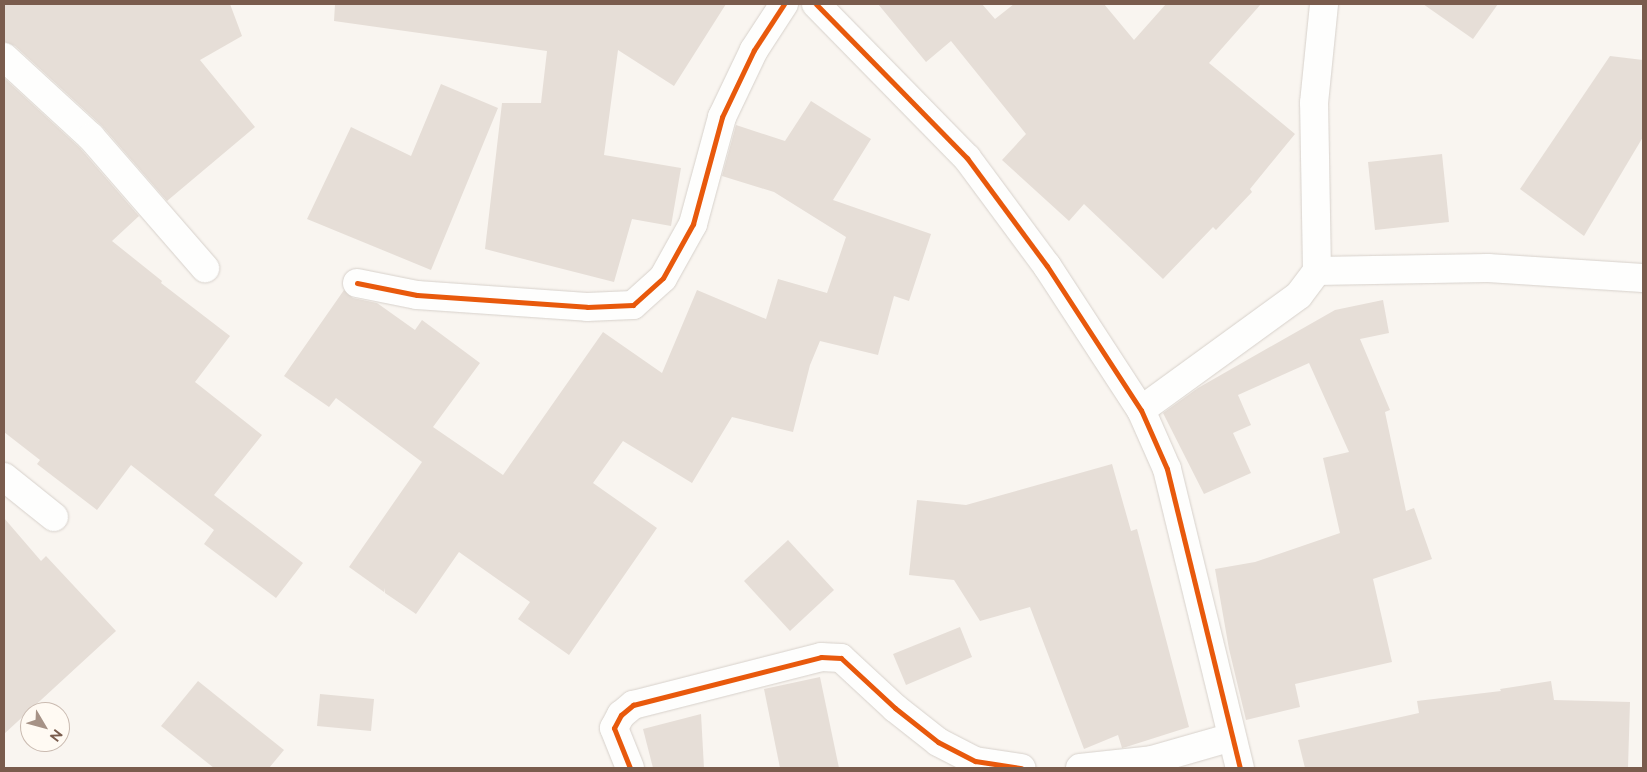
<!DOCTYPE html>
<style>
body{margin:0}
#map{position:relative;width:1647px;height:772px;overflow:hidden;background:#f9f5f0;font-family:Raleway,sans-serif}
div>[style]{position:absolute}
.building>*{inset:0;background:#e6ded7}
.roads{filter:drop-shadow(0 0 1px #d7d1cb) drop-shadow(0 0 1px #d7d1cb)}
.street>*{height:28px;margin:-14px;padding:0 14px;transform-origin:14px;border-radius:14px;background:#fefefd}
.secondary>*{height:28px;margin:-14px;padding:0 14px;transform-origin:14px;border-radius:14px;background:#fefefd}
.cycleway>*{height:5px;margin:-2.5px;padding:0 2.5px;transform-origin:2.5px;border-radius:2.5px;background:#e8590c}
span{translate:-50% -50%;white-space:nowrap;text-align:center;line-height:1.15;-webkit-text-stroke:5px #fffaf3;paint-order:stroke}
.frame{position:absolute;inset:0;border:5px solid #7a5c4d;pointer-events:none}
.north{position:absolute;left:20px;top:702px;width:50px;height:50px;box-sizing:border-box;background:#fffaf3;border:1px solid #cabbb1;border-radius:50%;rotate:127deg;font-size:14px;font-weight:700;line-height:20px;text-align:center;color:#7a5c4d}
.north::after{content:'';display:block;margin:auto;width:18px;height:22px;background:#a69286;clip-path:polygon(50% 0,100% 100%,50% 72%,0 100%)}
</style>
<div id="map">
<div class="building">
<div style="clip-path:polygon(4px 4px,230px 4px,242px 36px,200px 60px,255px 127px,167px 201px,102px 126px,15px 46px,4px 42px)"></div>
<div style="clip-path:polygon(335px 4px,726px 4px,674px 86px,618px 50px,604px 155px,681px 168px,671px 226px,632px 219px,614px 282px,485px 249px,502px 103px,541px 103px,547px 51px,334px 21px)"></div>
<div style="clip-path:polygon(878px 4px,982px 4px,995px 19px,1014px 4px,1104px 4px,1134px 40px,1166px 4px,1261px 4px,1209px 63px,1295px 134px,1250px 189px,1252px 192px,1216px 230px,1213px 227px,1163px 279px,1084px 204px,1069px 221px,1002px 160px,1026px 134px,951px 41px,926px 62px)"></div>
<div style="clip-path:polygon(1423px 4px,1498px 4px,1473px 39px)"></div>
<div style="clip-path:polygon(1610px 56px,1643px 60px,1643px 137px,1584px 236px,1520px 189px)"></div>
<div style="clip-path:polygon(4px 78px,80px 148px,139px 216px,112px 241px,162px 281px,161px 283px,230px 336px,195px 382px,262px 435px,214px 495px,303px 563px,276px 598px,204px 544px,214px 530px,131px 465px,97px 510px,37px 464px,40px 460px,4px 432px)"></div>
<div style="clip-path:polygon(441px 84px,498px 108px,431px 270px,307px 219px,351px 127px,411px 156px)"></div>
<div style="clip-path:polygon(811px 101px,871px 139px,833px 200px,931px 234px,909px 301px,894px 296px,878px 355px,820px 341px,810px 365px,793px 432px,732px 417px,692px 483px,623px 441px,593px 483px,657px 528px,569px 655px,518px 619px,530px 602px,459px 552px,416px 614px,385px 593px,384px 588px,384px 592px,349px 567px,422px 462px,336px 398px,329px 407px,284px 376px,344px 290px,353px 298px,377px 303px,415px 330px,422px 320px,480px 363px,433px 427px,503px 475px,603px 332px,662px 373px,697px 290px,766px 319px,778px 279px,827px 293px,846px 237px,774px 192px,722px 176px,736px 125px,785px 141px)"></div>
<div style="clip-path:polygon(1442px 154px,1449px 222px,1375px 230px,1368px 162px)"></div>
<div style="clip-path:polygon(1383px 300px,1389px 333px,1360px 339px,1390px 410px,1385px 412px,1406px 511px,1414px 508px,1432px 559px,1373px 579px,1392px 662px,1295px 684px,1300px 707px,1246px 720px,1229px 649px,1215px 569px,1255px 562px,1340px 533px,1323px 458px,1349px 452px,1309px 363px,1238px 395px,1251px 425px,1233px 433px,1251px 473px,1204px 494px,1163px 413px,1198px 388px,1335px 310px)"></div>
<div style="clip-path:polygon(1112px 464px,1131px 531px,1137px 529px,1189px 727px,1126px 747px,1122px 748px,1118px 735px,1084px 749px,1030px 607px,980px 621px,954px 580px,909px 575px,917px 500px,966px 505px)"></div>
<div style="clip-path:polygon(4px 518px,41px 561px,46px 556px,116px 631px,4px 734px)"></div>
<div style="clip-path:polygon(788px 540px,834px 590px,790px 631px,744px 581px)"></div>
<div style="clip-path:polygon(960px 627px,972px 657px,906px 685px,893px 654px)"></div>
<div style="clip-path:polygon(820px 677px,839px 768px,780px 768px,764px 689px)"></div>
<div style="clip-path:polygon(198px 681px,284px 750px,269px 768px,214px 768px,161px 726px)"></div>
<div style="clip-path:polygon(1551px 681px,1554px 700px,1630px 702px,1628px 768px,1305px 768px,1298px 740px,1419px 713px,1417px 701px,1501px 691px,1500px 689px)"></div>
<div style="clip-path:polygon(320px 694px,374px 699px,371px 731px,317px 726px)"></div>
<div style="clip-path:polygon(701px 714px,704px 768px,653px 768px,643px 729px)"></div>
</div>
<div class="roads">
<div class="street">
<div style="left:4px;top:57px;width:118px;rotate:42.6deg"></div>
<div style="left:91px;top:137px;width:174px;rotate:49deg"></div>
<div style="left:1317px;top:271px;width:171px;rotate:-1deg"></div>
<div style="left:1488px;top:268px;width:155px;rotate:3.7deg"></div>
<div style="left:357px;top:283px;width:61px;rotate:11.3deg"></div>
<div style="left:417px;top:295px;width:170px;rotate:4deg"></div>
<div style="left:587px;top:307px;width:46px;rotate:-2.5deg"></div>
<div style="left:633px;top:305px;width:40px;rotate:-42deg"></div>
<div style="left:663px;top:278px;width:62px;rotate:-60.9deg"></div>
<div style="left:693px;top:224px;width:111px;rotate:-74.8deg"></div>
<div style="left:722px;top:117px;width:74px;rotate:-64.5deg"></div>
<div style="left:754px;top:50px;width:55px;rotate:-56.9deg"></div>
<div style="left:1141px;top:410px;width:195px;rotate:-36deg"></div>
<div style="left:1299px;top:295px;width:30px;rotate:-53deg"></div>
<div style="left:1317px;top:271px;width:168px;rotate:-91deg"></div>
<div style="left:1314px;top:103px;width:100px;rotate:-84.2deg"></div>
<div style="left:4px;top:477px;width:64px;rotate:38.7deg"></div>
<div style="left:630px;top:768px;width:43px;rotate:-111.8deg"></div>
<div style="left:614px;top:728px;width:15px;rotate:-62deg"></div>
<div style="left:621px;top:715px;width:16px;rotate:-40deg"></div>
<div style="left:633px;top:705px;width:194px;rotate:-14.3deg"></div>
<div style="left:821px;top:657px;width:20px;rotate:3deg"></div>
<div style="left:841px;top:658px;width:74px;rotate:42.8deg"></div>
<div style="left:895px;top:708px;width:55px;rotate:38.3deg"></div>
<div style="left:938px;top:742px;width:42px;rotate:27.2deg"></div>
<div style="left:975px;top:761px;width:47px;rotate:8.7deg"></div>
<div style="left:1080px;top:768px;width:72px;rotate:-6.3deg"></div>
<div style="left:1152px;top:760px;width:83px;rotate:-16deg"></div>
</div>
<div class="secondary">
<div style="left:816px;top:4px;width:216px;rotate:45.6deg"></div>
<div style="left:967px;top:158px;width:134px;rotate:53.5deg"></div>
<div style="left:1047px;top:266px;width:172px;rotate:56.9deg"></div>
<div style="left:1141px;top:410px;width:64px;rotate:66.2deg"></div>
<div style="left:1167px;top:469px;width:308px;rotate:76.3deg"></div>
</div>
</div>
<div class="cycleway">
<div style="left:816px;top:4px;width:216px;rotate:45.6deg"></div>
<div style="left:967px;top:158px;width:134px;rotate:53.5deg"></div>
<div style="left:1047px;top:266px;width:172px;rotate:56.9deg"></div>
<div style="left:1141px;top:410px;width:64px;rotate:66.2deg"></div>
<div style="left:1167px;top:469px;width:308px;rotate:76.3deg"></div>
<div style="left:357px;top:283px;width:61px;rotate:11.3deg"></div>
<div style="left:417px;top:295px;width:170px;rotate:4deg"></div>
<div style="left:587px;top:307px;width:46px;rotate:-2.5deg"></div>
<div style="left:633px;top:305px;width:40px;rotate:-42deg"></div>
<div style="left:663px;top:278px;width:62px;rotate:-60.9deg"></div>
<div style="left:693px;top:224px;width:111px;rotate:-74.8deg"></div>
<div style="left:722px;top:117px;width:74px;rotate:-64.5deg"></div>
<div style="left:754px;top:50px;width:55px;rotate:-56.9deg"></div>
<div style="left:630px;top:768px;width:43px;rotate:-111.8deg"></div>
<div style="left:614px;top:728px;width:15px;rotate:-62deg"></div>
<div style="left:621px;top:715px;width:16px;rotate:-40deg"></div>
<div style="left:633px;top:705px;width:194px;rotate:-14.3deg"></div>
<div style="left:821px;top:657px;width:20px;rotate:3deg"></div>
<div style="left:841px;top:658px;width:74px;rotate:42.8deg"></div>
<div style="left:895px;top:708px;width:55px;rotate:38.3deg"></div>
<div style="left:938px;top:742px;width:42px;rotate:27.2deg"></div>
<div style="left:975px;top:761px;width:47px;rotate:8.7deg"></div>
</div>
<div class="frame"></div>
<div class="north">N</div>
</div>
